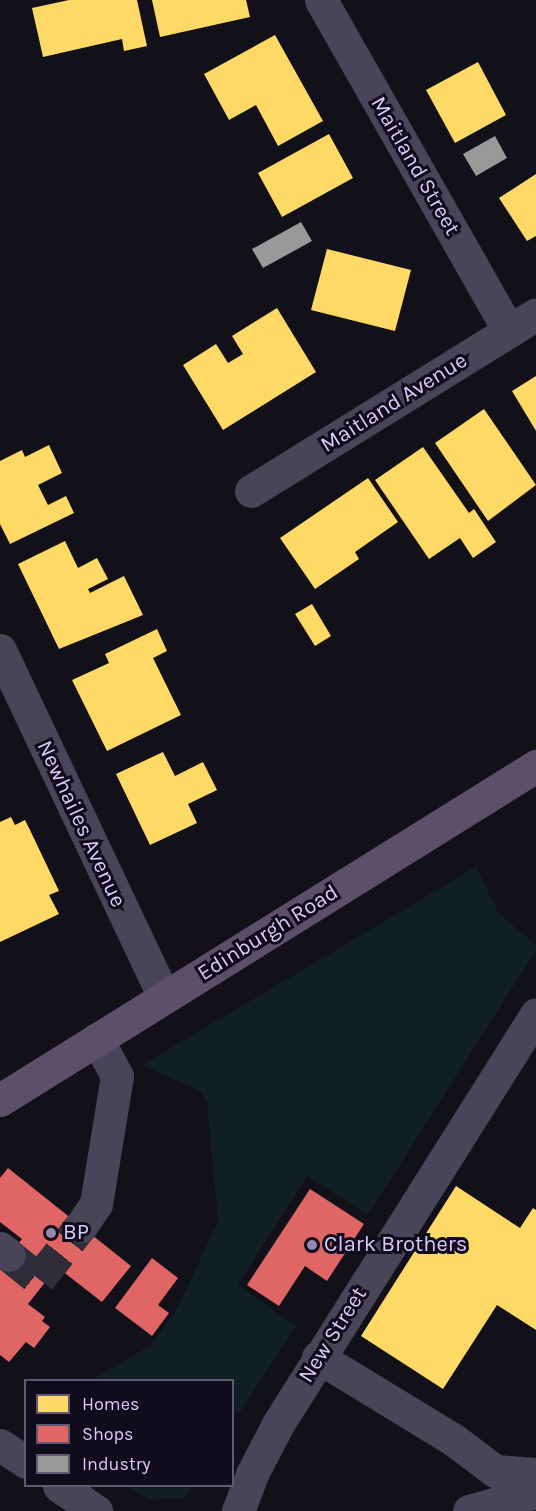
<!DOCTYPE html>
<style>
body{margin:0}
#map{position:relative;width:536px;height:1511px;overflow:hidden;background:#121018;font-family:Karla,sans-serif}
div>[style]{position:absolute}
.green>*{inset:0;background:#102022}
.homes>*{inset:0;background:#ffd966}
.shops>*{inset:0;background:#e06666}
.industry>*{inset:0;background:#999}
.minor-tunnel>*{height:33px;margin-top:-16.5px;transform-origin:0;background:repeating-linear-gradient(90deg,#302c3a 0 33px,transparent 0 49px)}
.minor>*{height:33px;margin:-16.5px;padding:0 16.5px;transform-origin:16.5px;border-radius:16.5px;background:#484558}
.major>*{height:33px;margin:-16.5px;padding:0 16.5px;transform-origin:16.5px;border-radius:16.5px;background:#5d4e6a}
.dots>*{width:16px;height:16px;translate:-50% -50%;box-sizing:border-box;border:3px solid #110c1b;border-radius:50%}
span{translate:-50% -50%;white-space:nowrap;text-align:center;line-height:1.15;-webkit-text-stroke:6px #110c1b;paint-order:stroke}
.street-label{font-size:22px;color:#d8cafb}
.poi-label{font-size:22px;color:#d8cafb}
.left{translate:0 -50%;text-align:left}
.legend{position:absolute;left:24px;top:1379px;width:210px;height:108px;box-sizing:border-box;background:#110c1b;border:2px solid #615875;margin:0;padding:8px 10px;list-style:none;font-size:18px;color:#d8cafb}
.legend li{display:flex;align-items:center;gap:12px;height:30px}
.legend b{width:30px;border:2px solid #615875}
</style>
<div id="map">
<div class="green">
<div style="clip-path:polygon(476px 867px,499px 914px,536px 945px,536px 950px,368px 1215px,307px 1176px,238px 1285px,296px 1326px,240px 1412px,233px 1411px,232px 1380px,91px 1380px,150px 1346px,177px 1309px,218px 1221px,207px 1102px,200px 1091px,142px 1065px)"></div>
<div style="clip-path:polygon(126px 1486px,192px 1486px,185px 1498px,150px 1500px)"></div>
</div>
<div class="homes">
<div style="clip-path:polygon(69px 0,137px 0,147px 46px,124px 51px,122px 39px,43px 57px,32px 8px)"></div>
<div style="clip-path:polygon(152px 0,246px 0,250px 17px,160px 37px)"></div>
<div style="clip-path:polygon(275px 35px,323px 121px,278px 146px,256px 105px,229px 120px,204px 74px)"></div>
<div style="clip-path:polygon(478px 62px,506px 115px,455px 143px,426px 90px)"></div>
<div style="clip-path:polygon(329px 134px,353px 178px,282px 217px,258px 173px)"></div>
<div style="clip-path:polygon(536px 174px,536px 236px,527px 241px,499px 198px)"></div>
<div style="clip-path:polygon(327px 249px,411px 270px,395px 331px,311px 310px)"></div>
<div style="clip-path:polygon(277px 308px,316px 372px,223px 430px,183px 365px,216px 344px,228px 363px,243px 354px,232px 336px)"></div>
<div style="clip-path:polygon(536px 376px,536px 431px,512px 391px)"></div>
<div style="clip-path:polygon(484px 409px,536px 485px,488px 521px,435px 443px)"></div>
<div style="clip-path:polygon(49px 445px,62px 473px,38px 485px,48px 505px,66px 496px,74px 513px,10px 544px,0 524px,0 461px,22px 450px,25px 457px)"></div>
<div style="clip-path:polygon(423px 447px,469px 513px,474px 509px,496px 542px,473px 558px,460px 538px,429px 559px,375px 480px)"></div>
<div style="clip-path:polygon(368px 478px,398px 522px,355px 552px,359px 559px,315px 589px,280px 538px)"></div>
<div style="clip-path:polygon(65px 541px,78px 568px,97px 558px,108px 579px,88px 589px,90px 593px,124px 576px,143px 615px,59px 649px,18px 564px)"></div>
<div style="clip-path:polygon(312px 604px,331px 636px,315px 646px,295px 614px)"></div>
<div style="clip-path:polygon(157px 629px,167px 651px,153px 658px,181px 715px,107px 751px,72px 680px,109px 663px,105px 654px)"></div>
<div style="clip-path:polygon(163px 752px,175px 776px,203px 762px,217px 790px,188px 804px,197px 823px,150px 845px,116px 774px)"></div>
<div style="clip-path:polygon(11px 817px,15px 825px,25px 820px,30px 830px,59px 891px,49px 895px,59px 914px,0 942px,0 822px)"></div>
<div style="clip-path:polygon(456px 1186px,520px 1228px,533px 1208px,536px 1210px,536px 1330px,497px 1305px,443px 1389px,361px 1336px)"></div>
</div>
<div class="shops">
<div style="clip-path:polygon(8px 1168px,131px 1266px,102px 1302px,57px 1267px,28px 1304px,45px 1317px,42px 1321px,50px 1327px,34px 1348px,26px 1342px,9px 1362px,0 1355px,0 1267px,22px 1239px,0 1222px,0 1178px)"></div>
<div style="clip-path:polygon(310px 1189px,364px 1224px,327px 1281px,305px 1266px,279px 1306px,247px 1285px)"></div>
<div style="clip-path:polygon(152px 1258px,178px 1278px,158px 1305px,169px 1313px,152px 1336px,115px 1308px)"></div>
</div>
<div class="industry">
<div style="clip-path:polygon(495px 136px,507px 158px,476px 176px,463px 154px)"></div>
<div style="clip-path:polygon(301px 222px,312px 241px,263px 268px,252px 249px)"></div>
</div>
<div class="minor-tunnel">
<div style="left:9px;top:1255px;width:38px;rotate:39deg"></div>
<div style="left:39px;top:1279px;width:68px;rotate:-51.6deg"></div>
</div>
<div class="minor">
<div style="left:321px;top:0;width:381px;rotate:60.4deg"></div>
<div style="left:251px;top:491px;width:335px;rotate:-31.8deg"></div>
<div style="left:0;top:650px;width:384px;rotate:64.7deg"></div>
<div style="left:81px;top:1226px;width:27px;rotate:-56deg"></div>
<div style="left:96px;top:1204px;width:130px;rotate:-80.7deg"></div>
<div style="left:117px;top:1076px;width:42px;rotate:-118.4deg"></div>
<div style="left:0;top:1248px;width:11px;rotate:38deg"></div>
<div style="left:318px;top:1357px;width:159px;rotate:31.4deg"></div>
<div style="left:454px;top:1440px;width:51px;rotate:37.1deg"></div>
<div style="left:495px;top:1471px;width:41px;rotate:4.2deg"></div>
<div style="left:0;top:1445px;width:31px;rotate:33deg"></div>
<div style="left:59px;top:1486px;width:45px;rotate:34deg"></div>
<div style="left:238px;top:1511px;width:40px;rotate:-69deg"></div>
<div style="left:252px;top:1474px;width:56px;rotate:-62.5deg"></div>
<div style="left:278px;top:1424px;width:484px;rotate:-57.8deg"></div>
<div style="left:469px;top:1511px;width:70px;rotate:-15.8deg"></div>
</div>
<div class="major">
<div style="left:0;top:1100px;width:632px;rotate:-31.93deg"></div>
</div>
<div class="dots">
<div style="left:51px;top:1233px;background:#9389ac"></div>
<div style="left:312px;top:1245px;background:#9389ac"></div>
</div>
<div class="street-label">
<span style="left:415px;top:166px;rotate:60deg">Maitland Street</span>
<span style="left:394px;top:403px;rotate:-32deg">Maitland Avenue</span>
<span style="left:81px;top:824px;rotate:65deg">Newhailes Avenue</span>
<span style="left:268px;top:933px;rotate:-32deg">Edinburgh Road</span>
<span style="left:333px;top:1335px;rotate:-58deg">New Street</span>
</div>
<div class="poi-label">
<span class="left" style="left:63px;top:1233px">BP</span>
<span class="left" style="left:324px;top:1245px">Clark Brothers</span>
</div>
<ul class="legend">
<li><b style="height:16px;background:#ffd966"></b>Homes</li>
<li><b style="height:16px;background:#e06666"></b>Shops</li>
<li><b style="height:16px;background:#999"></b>Industry</li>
</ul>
</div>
